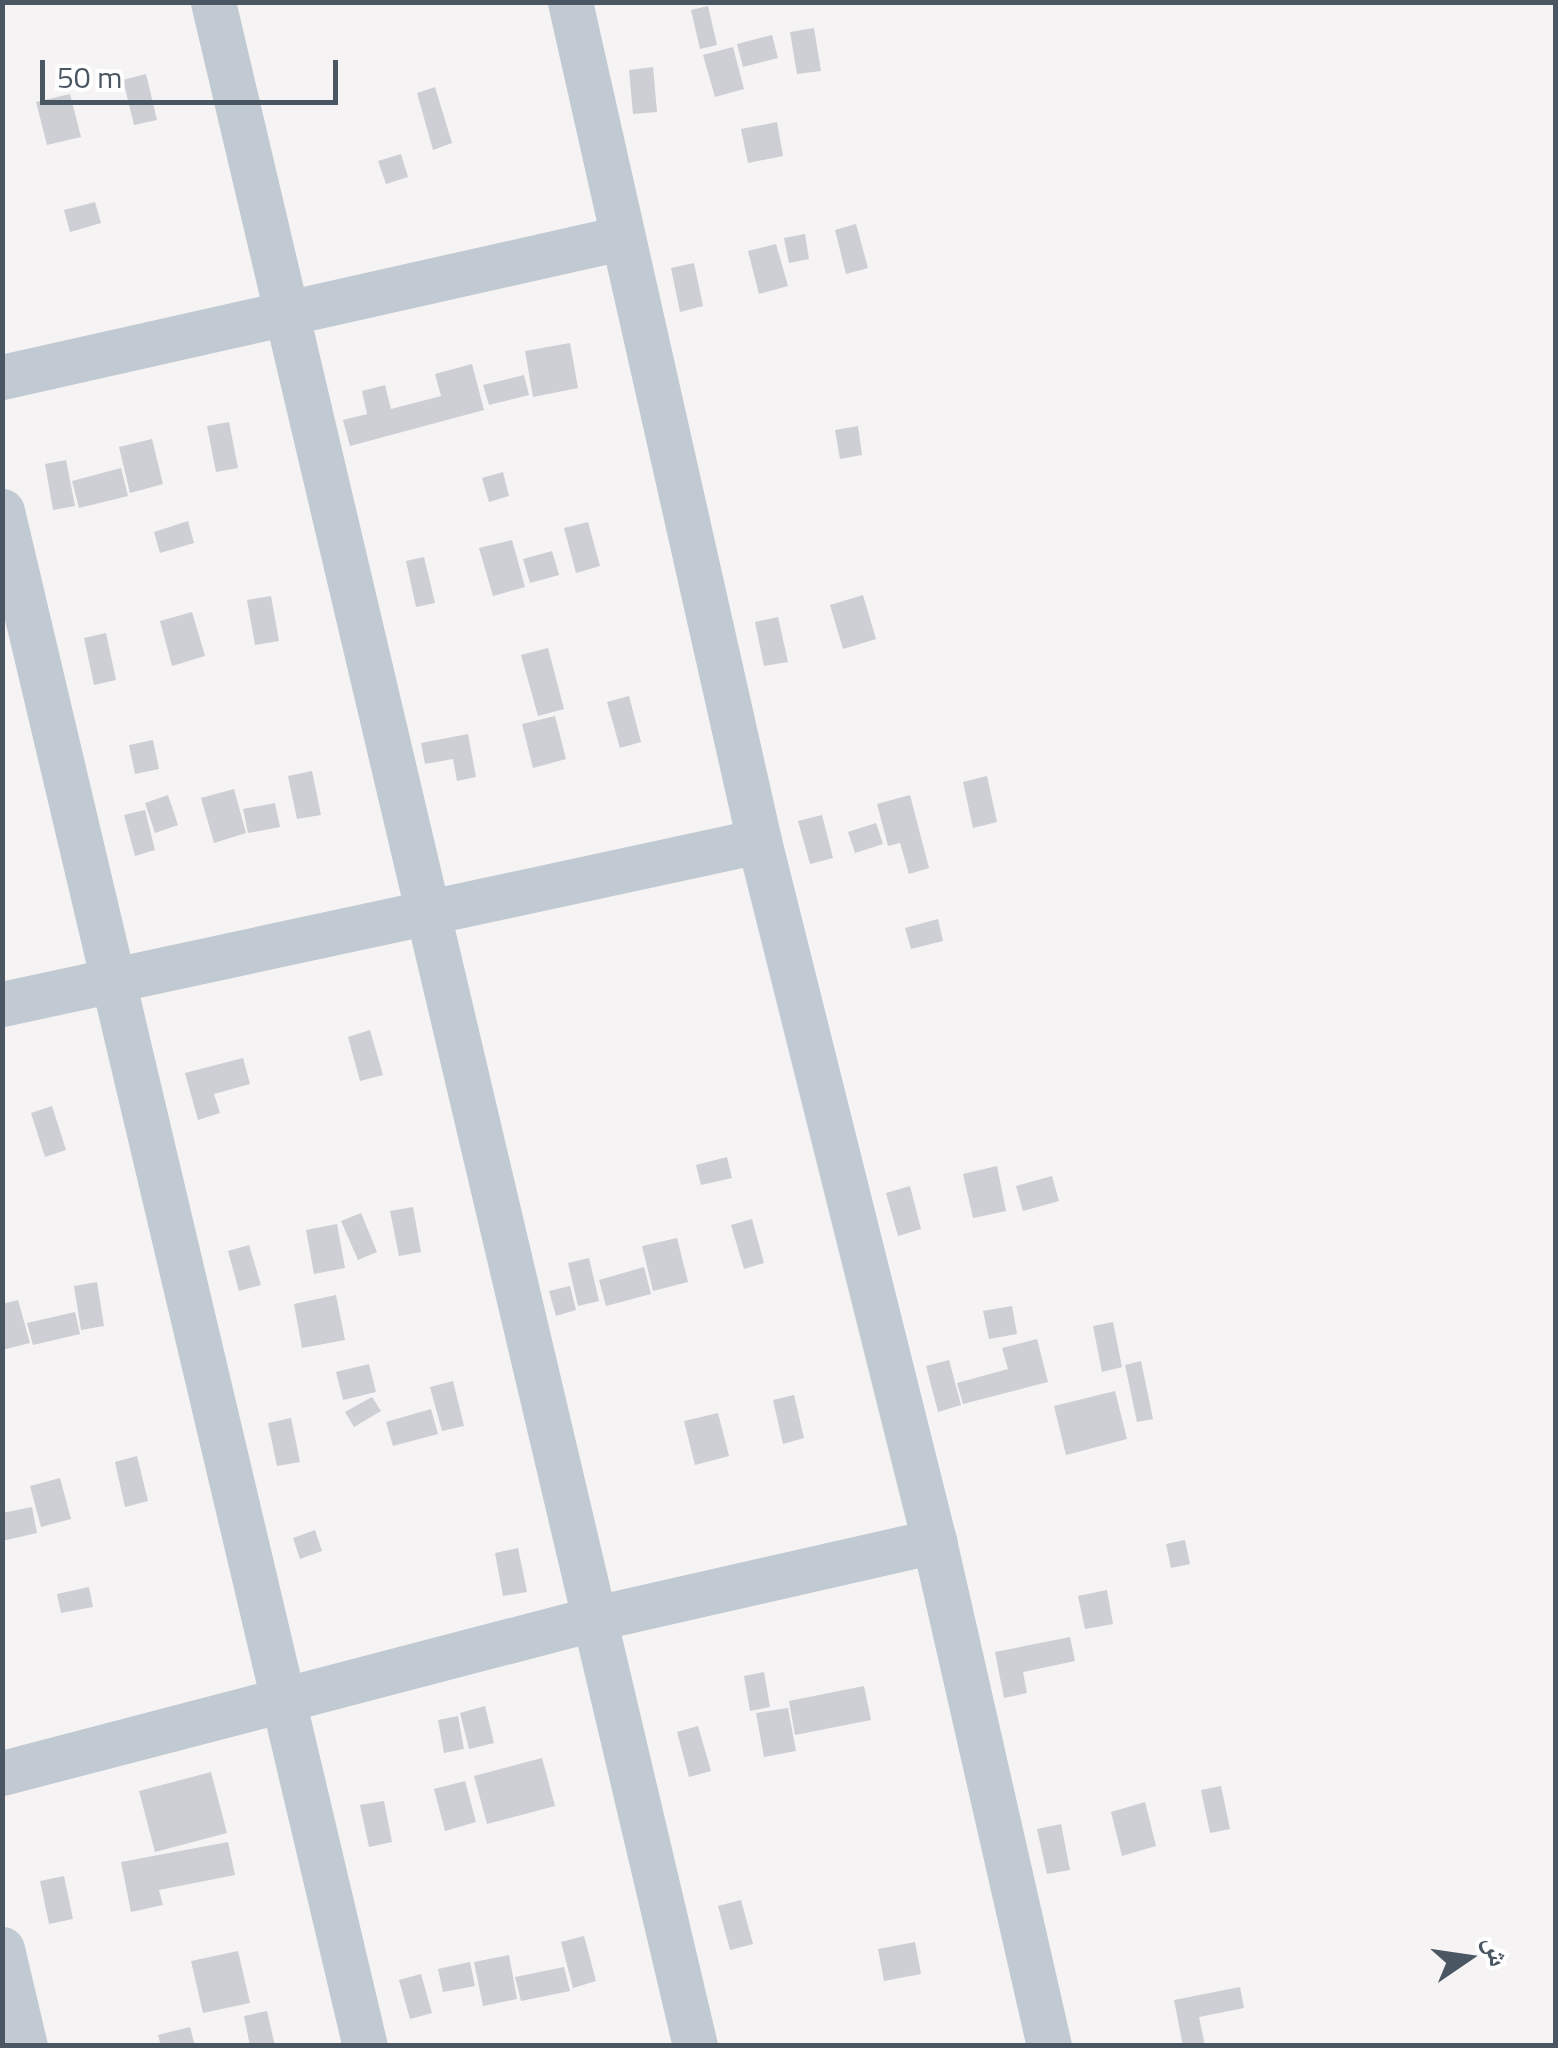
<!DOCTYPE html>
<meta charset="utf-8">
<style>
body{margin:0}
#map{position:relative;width:1558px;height:2048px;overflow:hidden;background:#f5f3f3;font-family:"Titillium Web","Noto Naskh Arabic",sans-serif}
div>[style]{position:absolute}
.building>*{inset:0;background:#cdcfd5}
.minor>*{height:45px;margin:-22.5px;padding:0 22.5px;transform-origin:22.5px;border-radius:22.5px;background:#c1cad2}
span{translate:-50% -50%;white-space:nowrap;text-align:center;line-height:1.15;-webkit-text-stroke:9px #fff;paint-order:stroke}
.frame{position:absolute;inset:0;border:5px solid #4a5661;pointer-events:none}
.north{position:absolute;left:1418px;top:1908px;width:100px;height:100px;-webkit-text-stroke:8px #fff;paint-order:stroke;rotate:77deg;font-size:28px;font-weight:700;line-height:40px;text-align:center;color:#4a5661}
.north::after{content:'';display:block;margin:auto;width:35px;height:45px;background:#4a5661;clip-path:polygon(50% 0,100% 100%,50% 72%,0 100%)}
.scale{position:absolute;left:40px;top:60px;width:298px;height:45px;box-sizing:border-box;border:5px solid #4a5661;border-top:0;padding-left:12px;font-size:30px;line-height:35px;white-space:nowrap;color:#4a5661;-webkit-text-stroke:8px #fff;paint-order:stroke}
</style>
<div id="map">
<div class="building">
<div style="clip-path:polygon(708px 6px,717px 45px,700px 49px,691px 10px)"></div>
<div style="clip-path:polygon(814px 28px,821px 71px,797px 74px,790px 32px)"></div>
<div style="clip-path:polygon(772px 35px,778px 58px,743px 67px,737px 44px)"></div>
<div style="clip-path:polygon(733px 47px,744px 89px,715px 97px,703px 55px)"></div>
<div style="clip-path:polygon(653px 67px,657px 112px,633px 114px,629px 70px)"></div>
<div style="clip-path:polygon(146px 74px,157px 120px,134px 125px,123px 80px)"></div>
<div style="clip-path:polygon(435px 87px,452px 143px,433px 150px,417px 93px)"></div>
<div style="clip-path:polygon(70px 94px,81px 137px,47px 145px,36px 102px)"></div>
<div style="clip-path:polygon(777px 122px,783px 156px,748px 163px,741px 129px)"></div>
<div style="clip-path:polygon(401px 154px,408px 177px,386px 184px,378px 161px)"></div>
<div style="clip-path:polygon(95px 202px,101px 223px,70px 232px,64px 210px)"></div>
<div style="clip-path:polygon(856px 224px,868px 268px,846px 274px,835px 230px)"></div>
<div style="clip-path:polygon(805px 234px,809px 259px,789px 263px,784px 238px)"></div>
<div style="clip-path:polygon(776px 244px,788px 286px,759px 294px,748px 251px)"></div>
<div style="clip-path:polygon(694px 263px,703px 306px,680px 312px,671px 268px)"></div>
<div style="clip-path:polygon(570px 343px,578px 388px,533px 397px,525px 351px)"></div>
<div style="clip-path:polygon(472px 364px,484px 410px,350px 446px,343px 420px,367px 414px,362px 391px,385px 385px,391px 409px,441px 396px,435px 374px)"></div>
<div style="clip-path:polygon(524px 375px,529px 395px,489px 405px,483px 385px)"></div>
<div style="clip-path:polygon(229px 422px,238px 468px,216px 472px,207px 426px)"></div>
<div style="clip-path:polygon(858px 426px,862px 455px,840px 459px,835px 430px)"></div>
<div style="clip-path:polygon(152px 439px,163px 484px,130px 493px,119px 447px)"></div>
<div style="clip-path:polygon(66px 460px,75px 506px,53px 510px,45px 464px)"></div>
<div style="clip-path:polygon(121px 468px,128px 496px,79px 508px,72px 481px)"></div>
<div style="clip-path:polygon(503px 472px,509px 496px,489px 502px,482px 478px)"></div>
<div style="clip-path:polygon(188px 521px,194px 543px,160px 553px,154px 532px)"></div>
<div style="clip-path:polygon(588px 522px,600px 566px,576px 573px,564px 528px)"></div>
<div style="clip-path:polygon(512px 540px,525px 587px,493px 596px,479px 548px)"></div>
<div style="clip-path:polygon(552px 551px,559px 575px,530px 583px,523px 559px)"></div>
<div style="clip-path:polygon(424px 557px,435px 603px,416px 607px,406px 561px)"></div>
<div style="clip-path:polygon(863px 595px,876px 639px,843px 649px,830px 605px)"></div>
<div style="clip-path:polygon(271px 596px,279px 641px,255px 645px,247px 600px)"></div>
<div style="clip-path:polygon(192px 612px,205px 656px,172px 666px,160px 621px)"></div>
<div style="clip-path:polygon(778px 617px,788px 662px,764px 666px,755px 622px)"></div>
<div style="clip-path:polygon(106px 633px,116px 680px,94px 685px,84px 638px)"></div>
<div style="clip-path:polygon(548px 648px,564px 709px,538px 716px,521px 655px)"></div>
<div style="clip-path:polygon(629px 696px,641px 742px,620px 748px,607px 702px)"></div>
<div style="clip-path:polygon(555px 716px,566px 759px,533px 768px,522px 724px)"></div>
<div style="clip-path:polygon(468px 734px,476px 777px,457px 781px,453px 759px,425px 764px,421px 743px)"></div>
<div style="clip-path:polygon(153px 740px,159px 769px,135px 774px,129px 745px)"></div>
<div style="clip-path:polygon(312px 771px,321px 815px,297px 819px,288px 776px)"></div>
<div style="clip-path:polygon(987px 776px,997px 822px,973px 828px,963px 782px)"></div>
<div style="clip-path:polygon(234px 789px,246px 833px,214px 843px,201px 798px)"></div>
<div style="clip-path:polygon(168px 795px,178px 825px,155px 833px,145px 803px)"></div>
<div style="clip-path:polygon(910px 795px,929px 868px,909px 874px,900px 843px,888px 846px,877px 804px)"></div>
<div style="clip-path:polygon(275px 803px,280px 827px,248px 833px,243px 809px)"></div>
<div style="clip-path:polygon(145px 810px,155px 850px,135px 856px,124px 815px)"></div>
<div style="clip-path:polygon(822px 815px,833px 858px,810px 864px,798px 821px)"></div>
<div style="clip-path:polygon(876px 823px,883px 844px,855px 853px,848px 832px)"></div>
<div style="clip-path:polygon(938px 919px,943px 941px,911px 949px,905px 928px)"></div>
<div style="clip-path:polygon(370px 1030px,383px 1075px,360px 1081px,348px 1037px)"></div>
<div style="clip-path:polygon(243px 1058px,250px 1084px,214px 1094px,220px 1113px,198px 1120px,185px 1073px)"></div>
<div style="clip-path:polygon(52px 1106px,66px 1150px,45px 1157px,31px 1113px)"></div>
<div style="clip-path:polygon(727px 1157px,732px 1178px,701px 1185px,696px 1165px)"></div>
<div style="clip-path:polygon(997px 1166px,1006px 1211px,973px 1218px,963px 1174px)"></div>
<div style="clip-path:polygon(1052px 1176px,1059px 1201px,1023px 1211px,1016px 1186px)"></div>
<div style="clip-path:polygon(910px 1186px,921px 1229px,898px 1236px,886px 1193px)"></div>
<div style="clip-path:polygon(413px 1207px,421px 1252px,399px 1256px,390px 1211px)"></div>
<div style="clip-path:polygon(361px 1213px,377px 1252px,358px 1260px,341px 1221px)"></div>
<div style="clip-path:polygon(752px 1219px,764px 1263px,744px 1269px,731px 1225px)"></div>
<div style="clip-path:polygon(337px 1224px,345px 1268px,314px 1274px,306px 1230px)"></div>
<div style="clip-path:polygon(677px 1238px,688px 1282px,653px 1291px,642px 1246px)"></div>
<div style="clip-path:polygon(249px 1245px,261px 1285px,239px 1291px,228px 1251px)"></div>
<div style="clip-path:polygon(589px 1258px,599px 1301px,578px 1306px,568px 1263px)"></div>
<div style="clip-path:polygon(644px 1267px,651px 1294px,606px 1306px,599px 1280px)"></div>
<div style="clip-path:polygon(97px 1282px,104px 1326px,81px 1330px,74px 1286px)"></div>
<div style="clip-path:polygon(570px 1286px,576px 1310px,556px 1316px,549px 1291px)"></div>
<div style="clip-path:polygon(336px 1295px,345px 1340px,302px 1348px,294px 1304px)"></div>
<div style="clip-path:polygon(18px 1300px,30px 1343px,2px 1350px,2px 1304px)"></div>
<div style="clip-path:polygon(1012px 1306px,1017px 1334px,989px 1339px,983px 1311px)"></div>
<div style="clip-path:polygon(75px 1312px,80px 1334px,33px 1345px,27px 1323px)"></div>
<div style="clip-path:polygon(1113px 1322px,1122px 1367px,1102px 1372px,1093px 1326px)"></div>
<div style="clip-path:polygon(1037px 1339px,1048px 1382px,963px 1404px,957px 1383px,1008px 1369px,1002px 1348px)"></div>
<div style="clip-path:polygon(949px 1360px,961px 1405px,938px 1412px,926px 1366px)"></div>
<div style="clip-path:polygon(1141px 1361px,1153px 1419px,1137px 1422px,1125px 1365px)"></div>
<div style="clip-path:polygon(369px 1364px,376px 1392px,343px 1400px,336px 1372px)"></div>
<div style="clip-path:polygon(453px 1381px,464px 1426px,442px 1431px,430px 1387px)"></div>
<div style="clip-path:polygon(1115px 1391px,1127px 1439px,1066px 1455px,1054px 1406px)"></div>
<div style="clip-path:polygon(794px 1395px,804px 1438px,783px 1444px,773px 1400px)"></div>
<div style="clip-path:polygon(372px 1397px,381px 1411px,354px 1427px,345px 1412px)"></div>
<div style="clip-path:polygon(431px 1409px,438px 1434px,393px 1446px,386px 1422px)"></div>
<div style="clip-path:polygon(718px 1413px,729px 1456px,695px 1465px,684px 1421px)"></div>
<div style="clip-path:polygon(291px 1418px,300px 1462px,277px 1466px,268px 1423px)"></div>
<div style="clip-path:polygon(137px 1456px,148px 1501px,125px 1507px,115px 1462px)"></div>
<div style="clip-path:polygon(60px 1478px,71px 1519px,41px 1527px,30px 1486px)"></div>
<div style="clip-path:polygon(32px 1507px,37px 1533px,2px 1541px,2px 1513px)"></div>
<div style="clip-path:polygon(315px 1530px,322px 1551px,300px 1559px,293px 1538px)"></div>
<div style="clip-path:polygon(1185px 1540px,1190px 1564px,1171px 1568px,1166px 1544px)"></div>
<div style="clip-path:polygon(518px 1548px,527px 1592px,503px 1596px,495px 1553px)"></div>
<div style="clip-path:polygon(89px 1587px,93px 1607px,61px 1613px,57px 1594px)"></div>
<div style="clip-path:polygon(1107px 1590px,1113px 1624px,1085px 1629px,1078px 1596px)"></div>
<div style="clip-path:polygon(1070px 1637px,1075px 1661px,1023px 1672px,1027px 1693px,1004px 1698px,995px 1652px)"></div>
<div style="clip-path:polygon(764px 1672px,770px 1707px,750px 1711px,744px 1676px)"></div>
<div style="clip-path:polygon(864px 1686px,871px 1720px,795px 1735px,789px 1701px)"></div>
<div style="clip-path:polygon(485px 1706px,494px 1743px,469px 1749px,460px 1713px)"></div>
<div style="clip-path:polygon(788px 1708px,796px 1751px,764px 1757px,756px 1713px)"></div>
<div style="clip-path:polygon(458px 1716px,464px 1749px,444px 1753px,438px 1720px)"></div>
<div style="clip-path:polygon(698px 1726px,711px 1771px,689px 1777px,677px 1732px)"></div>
<div style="clip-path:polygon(542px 1758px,555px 1806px,487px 1824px,474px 1776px)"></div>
<div style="clip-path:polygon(211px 1772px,227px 1833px,155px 1852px,139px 1791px)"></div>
<div style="clip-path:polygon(465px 1781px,476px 1822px,445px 1831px,434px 1789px)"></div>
<div style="clip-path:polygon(1221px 1786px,1230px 1829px,1210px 1833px,1201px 1790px)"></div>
<div style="clip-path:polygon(384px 1801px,392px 1842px,369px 1847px,360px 1805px)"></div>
<div style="clip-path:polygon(1145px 1802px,1156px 1846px,1122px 1856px,1111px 1812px)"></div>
<div style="clip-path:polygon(1061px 1824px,1070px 1870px,1047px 1874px,1037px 1829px)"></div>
<div style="clip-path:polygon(228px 1842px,235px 1875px,159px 1890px,163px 1905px,131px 1912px,121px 1862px)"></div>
<div style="clip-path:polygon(64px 1876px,73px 1919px,49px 1924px,40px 1881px)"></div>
<div style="clip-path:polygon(741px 1900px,753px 1944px,730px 1950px,718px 1906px)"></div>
<div style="clip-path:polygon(584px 1936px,596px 1981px,573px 1988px,561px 1942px)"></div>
<div style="clip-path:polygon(915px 1942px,921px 1974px,884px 1981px,878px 1949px)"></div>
<div style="clip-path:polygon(238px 1951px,250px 2003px,203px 2013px,191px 1961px)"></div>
<div style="clip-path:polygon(509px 1955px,517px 1999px,483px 2006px,474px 1962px)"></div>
<div style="clip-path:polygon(470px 1962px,475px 1986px,443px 1992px,438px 1969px)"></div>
<div style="clip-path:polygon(564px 1967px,570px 1991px,521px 2001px,515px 1977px)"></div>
<div style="clip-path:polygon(421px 1974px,432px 2013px,410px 2019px,399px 1980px)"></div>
<div style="clip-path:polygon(1240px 1987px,1244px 2008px,1199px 2017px,1205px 2046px,1183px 2046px,1174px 2000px)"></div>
<div style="clip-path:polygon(267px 2011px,275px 2046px,250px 2046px,244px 2016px)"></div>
<div style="clip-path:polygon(190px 2027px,195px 2046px,161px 2046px,158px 2035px)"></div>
</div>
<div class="minor">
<div style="left:213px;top:2px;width:2100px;rotate:76.73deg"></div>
<div style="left:570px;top:2px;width:860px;rotate:77.3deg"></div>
<div style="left:759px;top:841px;width:722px;rotate:75.96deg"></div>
<div style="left:934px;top:1541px;width:518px;rotate:77.17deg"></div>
<div style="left:2px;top:377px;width:634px;rotate:-12.66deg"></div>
<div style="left:2px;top:511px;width:1577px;rotate:76.7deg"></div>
<div style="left:2px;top:1004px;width:774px;rotate:-12.15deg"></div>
<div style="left:2px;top:1773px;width:614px;rotate:-14.62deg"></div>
<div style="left:596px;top:1618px;width:347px;rotate:-12.8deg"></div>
<div style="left:2px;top:1949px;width:100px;rotate:76.7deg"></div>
</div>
<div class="frame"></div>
<div class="north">ش</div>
<div class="scale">50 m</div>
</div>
